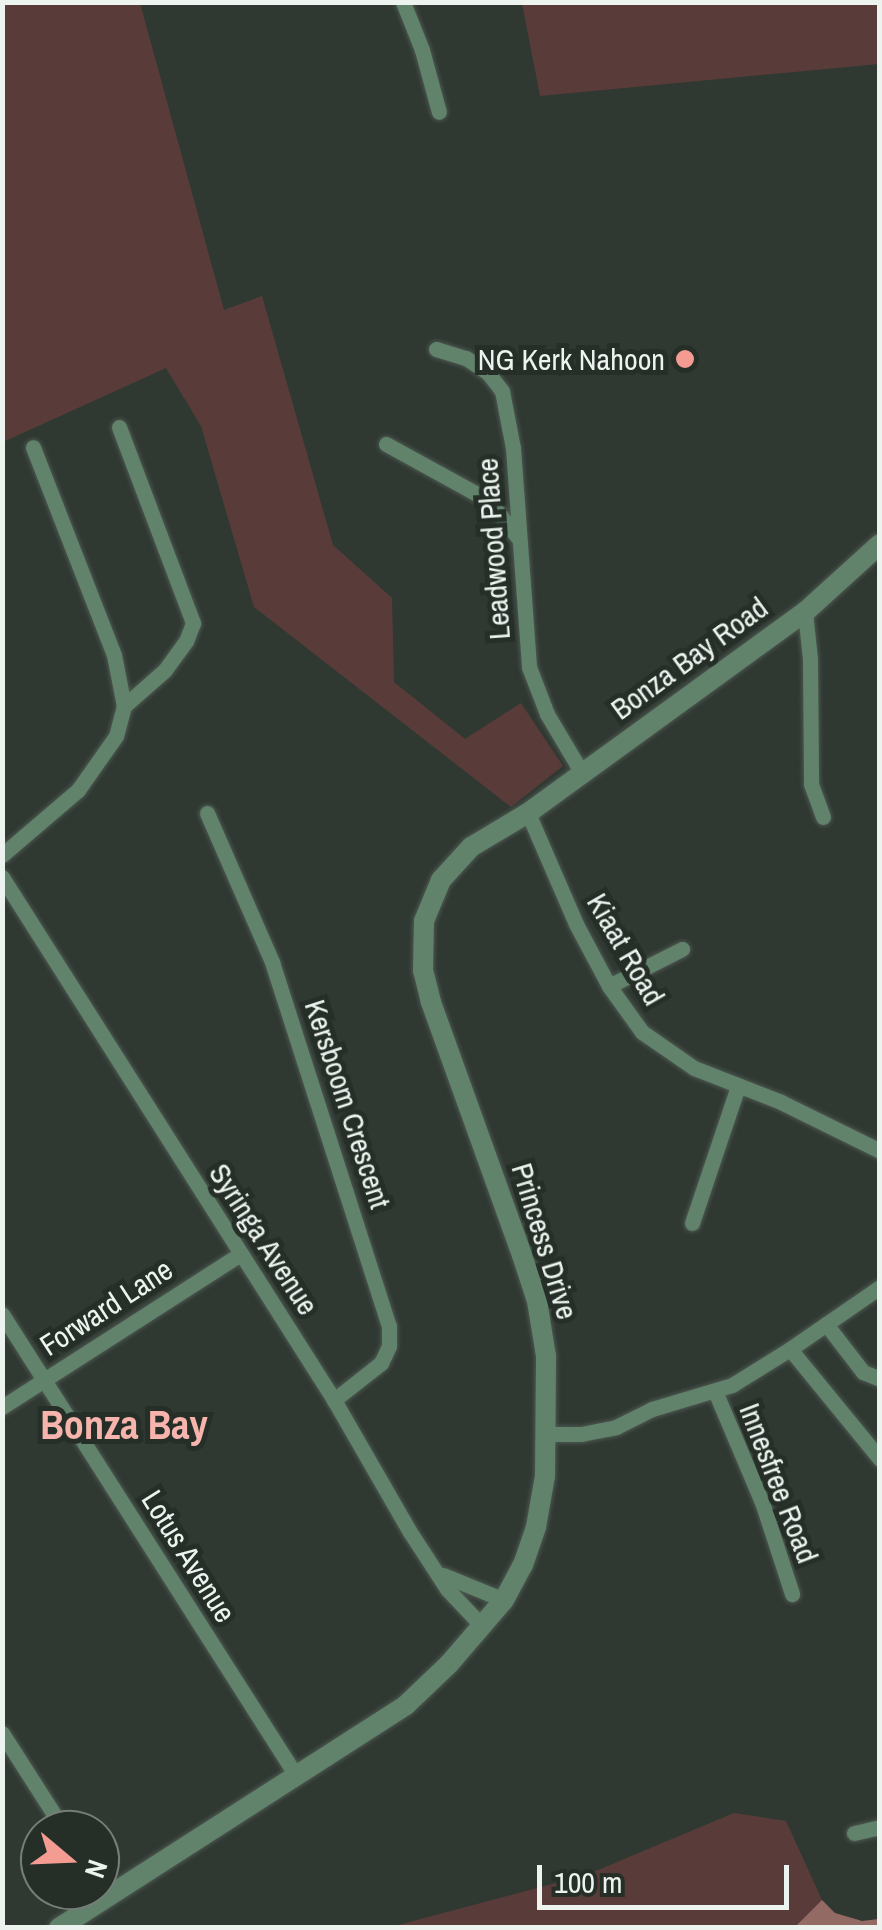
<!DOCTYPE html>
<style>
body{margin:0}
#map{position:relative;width:882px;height:1930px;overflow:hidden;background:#2f3932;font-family:"Archivo Narrow",sans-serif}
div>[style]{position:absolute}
.green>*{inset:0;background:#593c39}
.water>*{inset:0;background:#946a65}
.roads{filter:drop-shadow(0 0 2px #4d5750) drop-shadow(0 0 2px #4d5750)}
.minor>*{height:15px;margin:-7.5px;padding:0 7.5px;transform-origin:7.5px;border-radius:7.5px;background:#61836c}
.tertiary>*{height:20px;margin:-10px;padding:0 10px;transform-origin:10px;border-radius:10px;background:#61836c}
.dots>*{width:28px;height:28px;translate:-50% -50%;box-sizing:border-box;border:5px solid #252f28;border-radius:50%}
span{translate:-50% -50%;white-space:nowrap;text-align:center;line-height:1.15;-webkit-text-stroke:10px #252f28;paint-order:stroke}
.poi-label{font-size:30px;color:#edf3ef}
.right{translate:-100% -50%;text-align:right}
.street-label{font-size:30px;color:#edf3ef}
.district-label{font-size:40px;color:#f7b4ac;font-weight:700}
.frame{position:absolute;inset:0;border:5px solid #edf3ef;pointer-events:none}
.north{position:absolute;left:20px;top:1810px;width:100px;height:100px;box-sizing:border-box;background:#252f28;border:2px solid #757d78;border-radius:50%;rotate:109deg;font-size:28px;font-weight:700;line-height:40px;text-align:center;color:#edf3ef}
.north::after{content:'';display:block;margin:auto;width:35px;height:45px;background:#f59c92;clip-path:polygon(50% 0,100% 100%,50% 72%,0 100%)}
.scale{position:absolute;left:537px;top:1865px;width:252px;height:45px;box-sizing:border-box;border:5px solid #edf3ef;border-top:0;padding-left:12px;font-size:30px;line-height:35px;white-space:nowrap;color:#edf3ef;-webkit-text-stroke:8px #252f28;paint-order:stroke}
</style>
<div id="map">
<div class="green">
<div style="clip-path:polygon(3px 2px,140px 3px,224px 310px,262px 296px,333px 545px,392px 598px,394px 682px,465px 739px,521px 703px,563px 766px,511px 807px,254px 607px,201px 426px,166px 368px,3px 442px)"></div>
<div style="clip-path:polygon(522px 3px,879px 3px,879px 64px,540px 96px)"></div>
<div style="clip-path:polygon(734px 1813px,786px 1821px,822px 1900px,834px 1913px,862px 1921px,880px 1919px,879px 1928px,387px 1928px,586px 1875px)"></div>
</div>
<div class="water">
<div style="clip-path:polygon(822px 1900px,835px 1913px,862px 1921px,879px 1919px,879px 1927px,795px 1927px)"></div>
</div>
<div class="roads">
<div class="minor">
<div style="left:403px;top:2px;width:52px;rotate:68.4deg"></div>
<div style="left:422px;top:50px;width:64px;rotate:74.7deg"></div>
<div style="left:436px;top:349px;width:31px;rotate:17deg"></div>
<div style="left:466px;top:358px;width:27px;rotate:34deg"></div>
<div style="left:488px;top:373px;width:23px;rotate:52deg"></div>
<div style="left:502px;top:391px;width:58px;rotate:79.1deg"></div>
<div style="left:513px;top:448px;width:220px;rotate:85.8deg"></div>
<div style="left:529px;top:667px;width:50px;rotate:69deg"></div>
<div style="left:547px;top:714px;width:69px;rotate:59.3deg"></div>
<div style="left:119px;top:427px;width:210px;rotate:69.3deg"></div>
<div style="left:193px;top:623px;width:19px;rotate:111deg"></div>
<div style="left:186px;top:641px;width:36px;rotate:126deg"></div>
<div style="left:165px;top:670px;width:55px;rotate:138.7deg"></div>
<div style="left:386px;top:444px;width:116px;rotate:28.8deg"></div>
<div style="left:488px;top:500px;width:50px;rotate:51.5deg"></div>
<div style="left:805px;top:612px;width:47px;rotate:83.9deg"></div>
<div style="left:810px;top:659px;width:125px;rotate:89.5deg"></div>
<div style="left:811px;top:784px;width:35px;rotate:70deg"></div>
<div style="left:207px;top:813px;width:163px;rotate:66.4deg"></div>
<div style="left:272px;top:962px;width:382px;rotate:72.2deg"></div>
<div style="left:389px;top:1326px;width:20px;rotate:90deg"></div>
<div style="left:389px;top:1346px;width:19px;rotate:115deg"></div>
<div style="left:381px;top:1363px;width:60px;rotate:141.8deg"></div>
<div style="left:528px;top:813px;width:121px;rotate:66.6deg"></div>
<div style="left:576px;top:924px;width:70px;rotate:62deg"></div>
<div style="left:609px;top:986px;width:57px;rotate:54.3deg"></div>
<div style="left:642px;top:1032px;width:63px;rotate:34.7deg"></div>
<div style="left:694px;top:1068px;width:93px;rotate:21.3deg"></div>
<div style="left:781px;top:1102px;width:110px;rotate:26.3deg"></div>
<div style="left:2px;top:855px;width:100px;rotate:-40.5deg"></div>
<div style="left:78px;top:790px;width:66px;rotate:-54.9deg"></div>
<div style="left:116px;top:736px;width:31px;rotate:-75deg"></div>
<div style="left:124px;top:706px;width:52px;rotate:-101.1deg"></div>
<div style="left:114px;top:655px;width:223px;rotate:-111.3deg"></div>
<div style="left:2px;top:877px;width:619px;rotate:57.59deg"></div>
<div style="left:334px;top:1400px;width:152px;rotate:60.1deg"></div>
<div style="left:410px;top:1532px;width:68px;rotate:57deg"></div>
<div style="left:447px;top:1589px;width:52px;rotate:46.5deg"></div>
<div style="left:609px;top:986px;width:82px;rotate:-26.9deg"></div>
<div style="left:692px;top:1223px;width:145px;rotate:-71.4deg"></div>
<div style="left:2px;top:1314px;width:549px;rotate:57.5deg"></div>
<div style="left:826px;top:1324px;width:61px;rotate:52.4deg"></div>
<div style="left:863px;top:1372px;width:18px;rotate:22deg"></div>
<div style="left:790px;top:1349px;width:109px;rotate:-34.6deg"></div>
<div style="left:715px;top:1391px;width:121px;rotate:67.1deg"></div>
<div style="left:762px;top:1502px;width:97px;rotate:71.9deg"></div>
<div style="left:2px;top:1407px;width:283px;rotate:-32.7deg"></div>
<div style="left:547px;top:1434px;width:34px"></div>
<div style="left:581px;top:1434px;width:36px;rotate:-11deg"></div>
<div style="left:616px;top:1427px;width:40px;rotate:-26.6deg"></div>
<div style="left:652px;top:1409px;width:84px;rotate:-16.7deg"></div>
<div style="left:732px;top:1385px;width:68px;rotate:-31.8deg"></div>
<div style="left:790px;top:1349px;width:142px;rotate:50.7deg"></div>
<div style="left:443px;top:1575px;width:66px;rotate:22.3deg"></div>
<div style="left:2px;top:1733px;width:115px;rotate:57.4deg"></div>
<div style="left:854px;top:1833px;width:27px;rotate:-13deg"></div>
</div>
<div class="tertiary">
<div style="left:59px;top:1928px;width:412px;rotate:-32.7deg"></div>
<div style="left:406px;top:1705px;width:59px;rotate:-43.6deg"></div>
<div style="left:449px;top:1664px;width:84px;rotate:-49.3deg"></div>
<div style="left:504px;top:1600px;width:40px;rotate:-62deg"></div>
<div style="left:523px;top:1565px;width:40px;rotate:-71.1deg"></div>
<div style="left:536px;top:1527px;width:52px;rotate:-80deg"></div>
<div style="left:545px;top:1476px;width:120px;rotate:-89.5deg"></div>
<div style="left:546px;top:1356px;width:56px;rotate:-99.3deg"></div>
<div style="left:537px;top:1301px;width:48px;rotate:-108.1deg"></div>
<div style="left:522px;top:1255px;width:269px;rotate:-109.8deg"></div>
<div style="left:431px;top:1002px;width:32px;rotate:-104deg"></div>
<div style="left:423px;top:971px;width:50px;rotate:-88.9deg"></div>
<div style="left:424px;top:921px;width:44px;rotate:-67.5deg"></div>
<div style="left:441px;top:880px;width:45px;rotate:-47.7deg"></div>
<div style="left:471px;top:847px;width:66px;rotate:-30.8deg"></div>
<div style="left:528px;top:813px;width:342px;rotate:-36deg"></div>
<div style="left:805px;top:612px;width:101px;rotate:-42.2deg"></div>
</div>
</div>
<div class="dots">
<div style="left:685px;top:359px;background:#f59c92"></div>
</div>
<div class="poi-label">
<span class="right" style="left:665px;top:359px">NG Kerk Nahoon</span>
</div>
<div class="street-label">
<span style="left:493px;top:549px;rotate:-94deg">Leadwood Place</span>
<span style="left:689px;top:658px;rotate:-36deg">Bonza Bay Road</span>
<span style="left:626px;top:949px;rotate:60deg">Kiaat Road</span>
<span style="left:348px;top:1104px;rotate:72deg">Kersboom Crescent</span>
<span style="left:264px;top:1239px;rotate:57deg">Syringa Avenue</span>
<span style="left:545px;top:1241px;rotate:73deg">Princess Drive</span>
<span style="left:106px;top:1307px;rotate:-33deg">Forward Lane</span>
<span style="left:779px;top:1483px;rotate:69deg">Innesfree Road</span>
<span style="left:189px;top:1556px;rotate:58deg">Lotus Avenue</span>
</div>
<div class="district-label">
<span style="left:124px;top:1425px">Bonza Bay</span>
</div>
<div class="frame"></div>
<div class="north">N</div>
<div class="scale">100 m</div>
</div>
